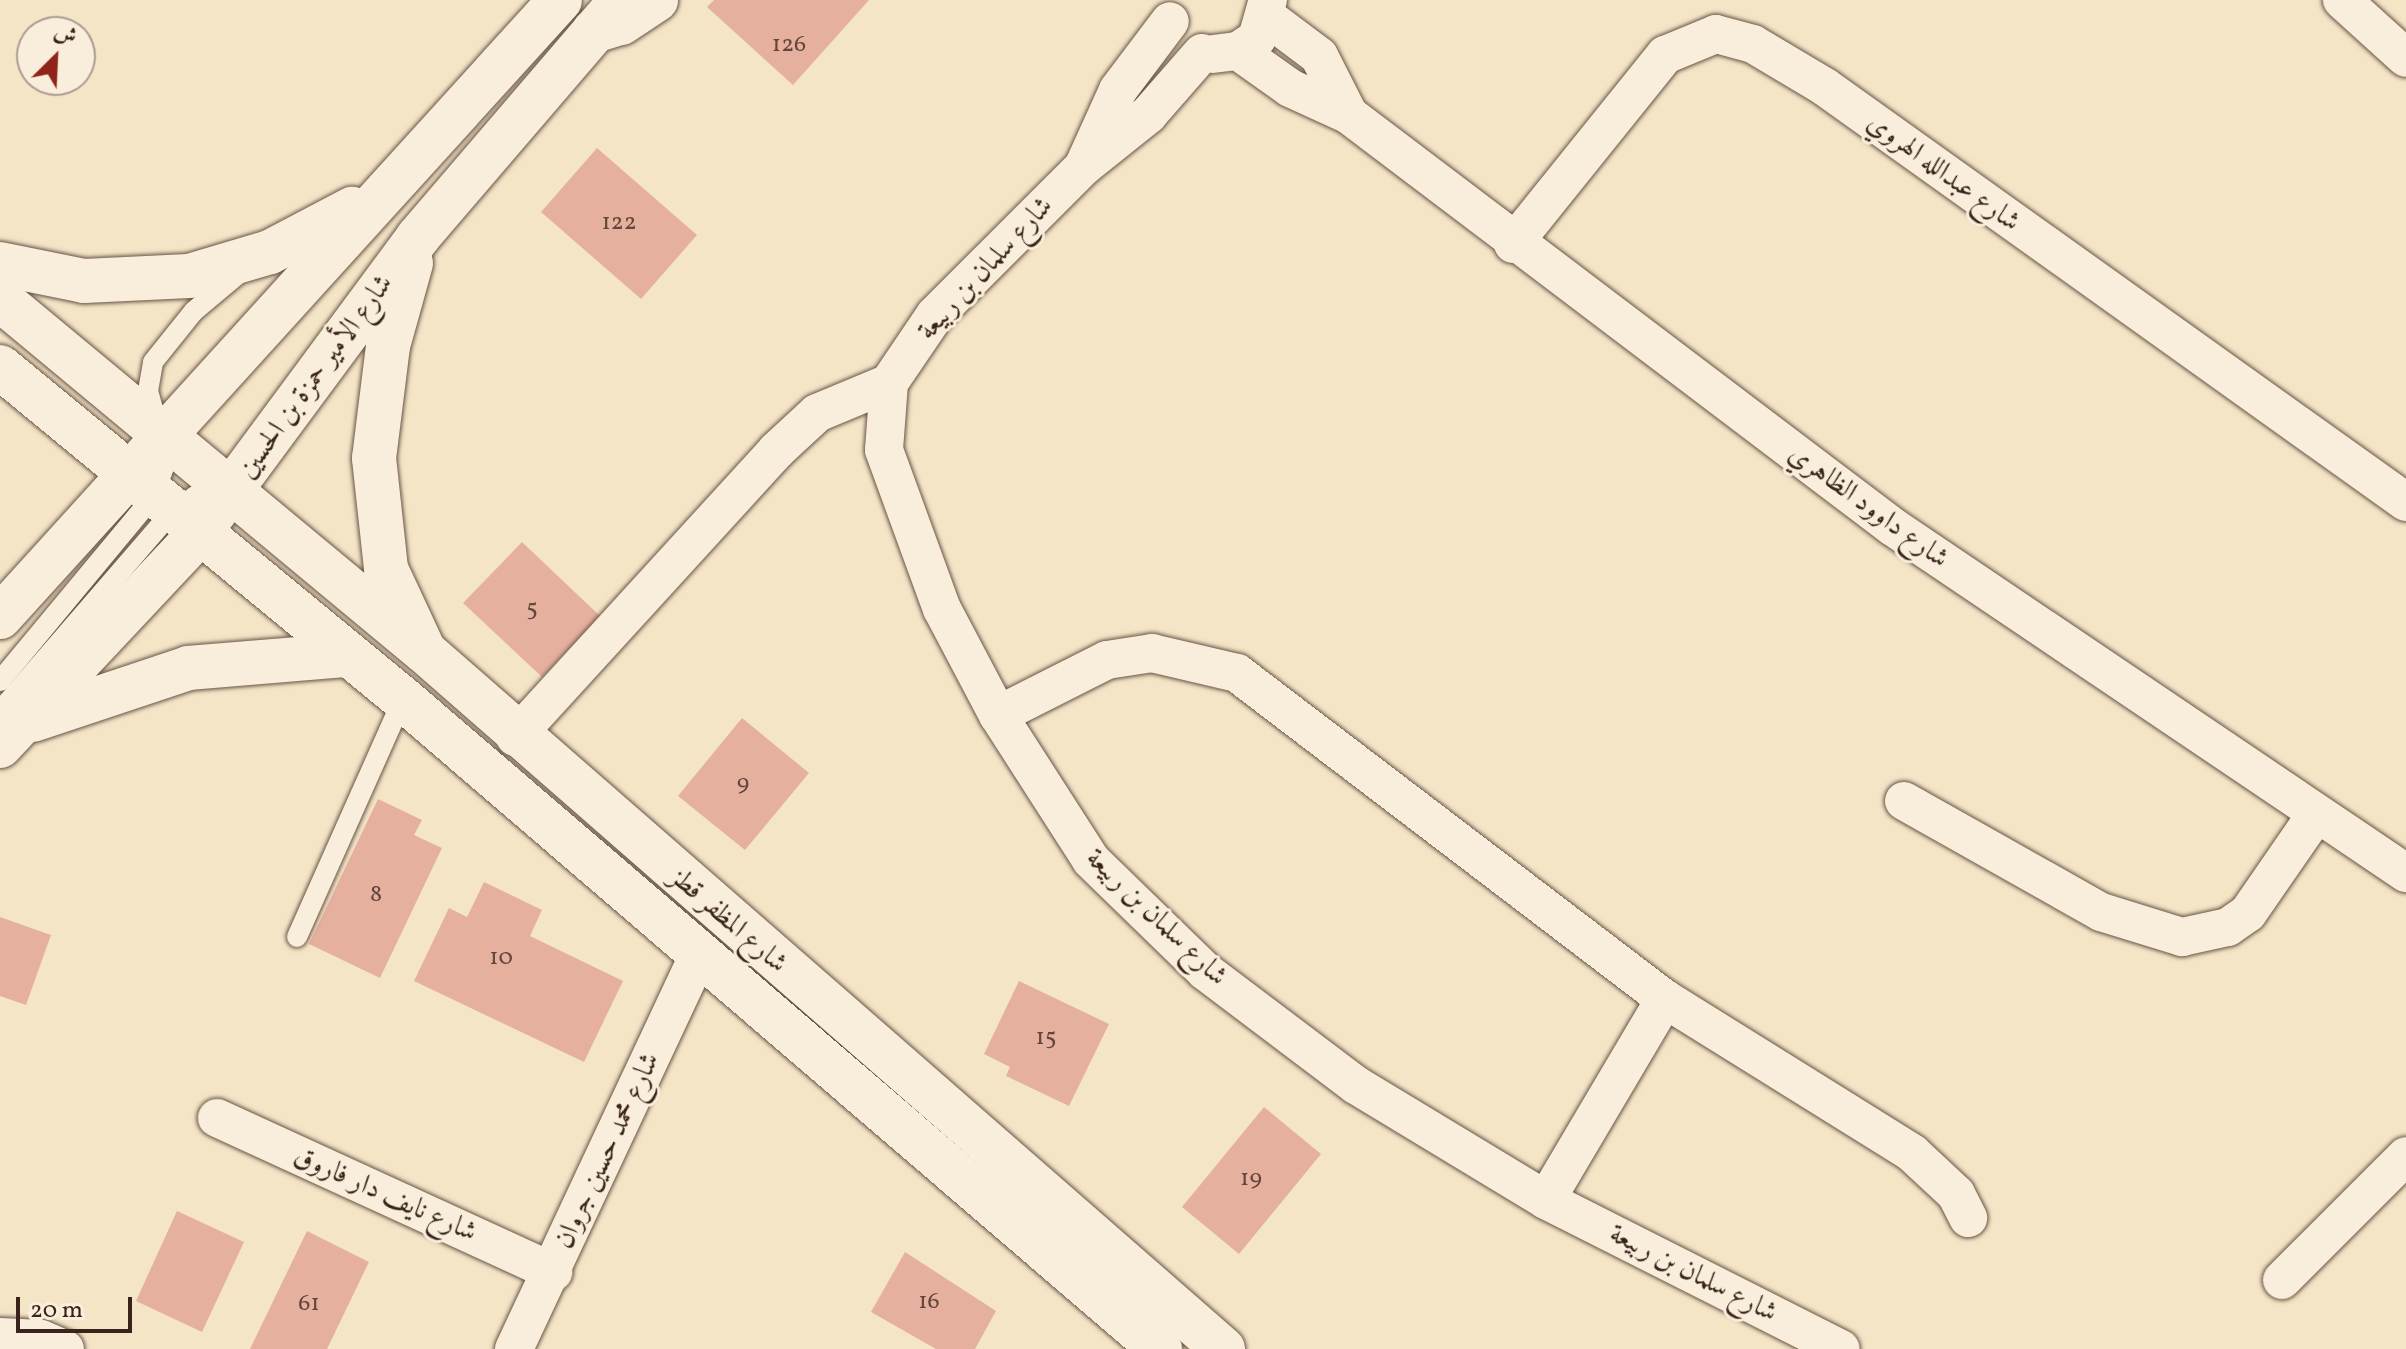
<!DOCTYPE html>
<meta charset="utf-8">
<style>
body{margin:0}
#map{position:relative;width:2406px;height:1349px;overflow:hidden;background:#f5e5c7;font-family:Vollkorn,Amiri,serif}
div>[style]{position:absolute}
.building>*{inset:0;background:#e6b09f}
.roads{filter:drop-shadow(0 0 2px #685445) drop-shadow(0 0 2px #685445)}
.service>*{height:20px;margin:-10px;padding:0 10px;transform-origin:10px;border-radius:10px;background:#f8eedb}
.minor>*{height:38px;margin:-19px;padding:0 19px;transform-origin:19px;border-radius:19px;background:#f8eedb}
.tertiary>*{height:44px;margin:-22px;padding:0 22px;transform-origin:22px;border-radius:22px;background:#f8eedb}
.secondary>*{height:44px;margin:-22px;padding:0 22px;transform-origin:22px;border-radius:22px;background:#f8eedb}
span{translate:-50% -50%;white-space:nowrap;text-align:center;line-height:1.15;-webkit-text-stroke:6px #f8eedb;paint-order:stroke}
.number-label{font-size:24px;color:#64463b}
.number-label span{-webkit-text-stroke-width:0}
.street-label{font-size:28px;color:#39231a}
.north{position:absolute;left:16px;top:16px;width:80px;height:80px;box-sizing:border-box;background:#f8eedb;border:2px solid #ac9d8e;border-radius:50%;rotate:24deg;font-size:22px;font-weight:700;line-height:32px;text-align:center;color:#39231a}
.north::after{content:'';display:block;margin:auto;width:28px;height:36px;background:#8f2418;clip-path:polygon(50% 0,100% 100%,50% 72%,0 100%)}
.scale{position:absolute;left:16px;top:1297px;width:116px;height:36px;box-sizing:border-box;border:4px solid #39231a;border-top:0;padding-left:10px;font-size:24px;line-height:28px;white-space:nowrap;color:#39231a;-webkit-text-stroke:6px #f8eedb;paint-order:stroke}
</style>
<div id="map">
<div class="building">
<div style="clip-path:polygon(714px 0,869px 0,793px 85px,707px 7px)"></div>
<div style="clip-path:polygon(597px 148px,697px 235px,641px 299px,541px 212px)"></div>
<div style="clip-path:polygon(522px 542px,600px 616px,542px 677px,463px 603px)"></div>
<div style="clip-path:polygon(742px 718px,809px 773px,745px 850px,678px 796px)"></div>
<div style="clip-path:polygon(378px 799px,422px 820px,414px 835px,442px 848px,380px 978px,309px 944px)"></div>
<div style="clip-path:polygon(484px 882px,542px 910px,530px 936px,623px 981px,584px 1062px,414px 981px,449px 908px,467px 917px)"></div>
<div style="clip-path:polygon(0 917px,51px 935px,26px 1005px,0 996px)"></div>
<div style="clip-path:polygon(1019px 981px,1109px 1024px,1069px 1106px,1006px 1076px,1010px 1067px,984px 1054px)"></div>
<div style="clip-path:polygon(1264px 1107px,1321px 1154px,1239px 1254px,1182px 1207px)"></div>
<div style="clip-path:polygon(177px 1211px,244px 1242px,202px 1332px,136px 1301px)"></div>
<div style="clip-path:polygon(307px 1231px,369px 1262px,327px 1349px,250px 1349px)"></div>
<div style="clip-path:polygon(905px 1252px,996px 1311px,975px 1349px,936px 1349px,871px 1312px)"></div>
</div>
<div class="roads">
<div class="service">
<div style="left:0;top:681px;width:239px;rotate:-50.3deg"></div>
<div style="left:153px;top:497px;width:40px;rotate:-69.8deg"></div>
<div style="left:167px;top:459px;width:71px;rotate:-105.6deg"></div>
<div style="left:148px;top:391px;width:29px;rotate:-80deg"></div>
<div style="left:153px;top:362px;width:65px;rotate:-51.2deg"></div>
<div style="left:194px;top:311px;width:56px;rotate:-39.9deg"></div>
<div style="left:0;top:711px;width:262px;rotate:-49.2deg"></div>
<div style="left:171px;top:513px;width:29px;rotate:-35deg"></div>
<div style="left:195px;top:496px;width:32px"></div>
<div style="left:297px;top:937px;width:261px;rotate:-66deg"></div>
</div>
<div class="minor">
<div style="left:2342px;top:0;width:86px;rotate:42.2deg"></div>
<div style="left:1267px;top:17px;width:65px;rotate:36.9deg"></div>
<div style="left:1319px;top:56px;width:66px;rotate:63deg"></div>
<div style="left:1238px;top:51px;width:64px;rotate:35.4deg"></div>
<div style="left:1290px;top:88px;width:65px;rotate:24.6deg"></div>
<div style="left:1349px;top:115px;width:682px;rotate:37.14deg"></div>
<div style="left:1893px;top:527px;width:619px;rotate:34deg"></div>
<div style="left:1202px;top:53px;width:82px;rotate:131.1deg"></div>
<div style="left:1148px;top:115px;width:83px;rotate:141.3deg"></div>
<div style="left:1083px;top:167px;width:209px;rotate:135deg"></div>
<div style="left:935px;top:315px;width:82px;rotate:124.1deg"></div>
<div style="left:889px;top:383px;width:67px;rotate:94.3deg"></div>
<div style="left:884px;top:450px;width:169px;rotate:70deg"></div>
<div style="left:942px;top:609px;width:120px;rotate:62.2deg"></div>
<div style="left:998px;top:715px;width:172px;rotate:57.3deg"></div>
<div style="left:1091px;top:860px;width:159px;rotate:44.2deg"></div>
<div style="left:1205px;top:971px;width:189px;rotate:37.1deg"></div>
<div style="left:1356px;top:1085px;width:222px;rotate:31.2deg"></div>
<div style="left:1546px;top:1200px;width:330px;rotate:26.8deg"></div>
<div style="left:1213px;top:54px;width:25px;rotate:-7deg"></div>
<div style="left:1238px;top:51px;width:23px;rotate:-34deg"></div>
<div style="left:1257px;top:38px;width:40px;rotate:-74deg"></div>
<div style="left:1084px;top:165px;width:82px;rotate:-65.6deg"></div>
<div style="left:1118px;top:90px;width:86px;rotate:-53deg"></div>
<div style="left:1513px;top:244px;width:243px;rotate:-51.2deg"></div>
<div style="left:1665px;top:55px;width:55px;rotate:-22.4deg"></div>
<div style="left:1716px;top:34px;width:38px;rotate:15deg"></div>
<div style="left:1753px;top:44px;width:84px;rotate:30.8deg"></div>
<div style="left:1825px;top:87px;width:714px;rotate:35.54deg"></div>
<div style="left:998px;top:715px;width:122px;rotate:-26.8deg"></div>
<div style="left:1107px;top:660px;width:46px;rotate:-8.8deg"></div>
<div style="left:1152px;top:653px;width:87px;rotate:13.2deg"></div>
<div style="left:1237px;top:673px;width:538px;rotate:37.3deg"></div>
<div style="left:1665px;top:999px;width:291px;rotate:31.9deg"></div>
<div style="left:1912px;top:1153px;width:60px;rotate:43deg"></div>
<div style="left:1956px;top:1194px;width:27px;rotate:63deg"></div>
<div style="left:515px;top:737px;width:387px;rotate:-47.6deg"></div>
<div style="left:776px;top:451px;width:56px;rotate:-42.8deg"></div>
<div style="left:817px;top:413px;width:78px;rotate:-22.6deg"></div>
<div style="left:1904px;top:801px;width:226px;rotate:29.4deg"></div>
<div style="left:2101px;top:912px;width:85px;rotate:17.2deg"></div>
<div style="left:2182px;top:937px;width:47px;rotate:-12.3deg"></div>
<div style="left:2228px;top:927px;width:24px;rotate:-35deg"></div>
<div style="left:2248px;top:913px;width:118px;rotate:-55.4deg"></div>
<div style="left:217px;top:1118px;width:370px;rotate:24.6deg"></div>
<div style="left:1546px;top:1200px;width:234px;rotate:-59.4deg"></div>
<div style="left:2282px;top:1280px;width:175px;rotate:-45deg"></div>
<div style="left:0;top:1337px;width:41px;rotate:2.8deg"></div>
<div style="left:41px;top:1339px;width:26px;rotate:23deg"></div>
<div style="left:514px;top:1349px;width:438px;rotate:-64.9deg"></div>
</div>
<div class="tertiary">
<div style="left:594px;top:31px;width:28px;rotate:-17deg"></div>
<div style="left:621px;top:23px;width:42px;rotate:-33.3deg"></div>
<div style="left:0;top:299px;width:551px;rotate:39.7deg"></div>
<div style="left:424px;top:651px;width:1061px;rotate:41.14deg"></div>
<div style="left:0;top:367px;width:522px;rotate:39.48deg"></div>
<div style="left:403px;top:699px;width:998px;rotate:40.65deg"></div>
</div>
<div class="secondary">
<div style="left:411px;top:263px;width:86px;rotate:105.5deg"></div>
<div style="left:388px;top:346px;width:113px;rotate:97.1deg"></div>
<div style="left:374px;top:458px;width:112px;rotate:83.8deg"></div>
<div style="left:386px;top:569px;width:90px;rotate:65.1deg"></div>
<div style="left:0;top:264px;width:86px;rotate:11.4deg"></div>
<div style="left:84px;top:281px;width:105px;rotate:-2.7deg"></div>
<div style="left:189px;top:276px;width:84px;rotate:-16.5deg"></div>
<div style="left:270px;top:252px;width:93px;rotate:-27.7deg"></div>
<div style="left:0;top:617px;width:833px;rotate:-47.77deg"></div>
<div style="left:33px;top:720px;width:163px;rotate:-18.5deg"></div>
<div style="left:188px;top:668px;width:160px;rotate:-4.7deg"></div>
<div style="left:0;top:746px;width:288px;rotate:-46.8deg"></div>
<div style="left:197px;top:536px;width:372px;rotate:-53.5deg"></div>
<div style="left:418px;top:237px;width:312px;rotate:-49.4deg"></div>
</div>
</div>
<div class="number-label">
<span style="left:789px;top:46px">126</span>
<span style="left:619px;top:224px">122</span>
<span style="left:532px;top:610px">5</span>
<span style="left:743px;top:785px">9</span>
<span style="left:376px;top:896px">8</span>
<span style="left:501px;top:959px">10</span>
<span style="left:1046px;top:1039px">15</span>
<span style="left:1251px;top:1180px">19</span>
<span style="left:929px;top:1303px">16</span>
<span style="left:309px;top:1305px">61</span>
</div>
<div class="street-label">
<span style="left:1943px;top:173px;rotate:36deg">شارع عبدالله الهروي</span>
<span style="left:986px;top:269px;rotate:-47deg">شارع سلمان بن ربيعة</span>
<span style="left:316px;top:377px;rotate:-54deg">شارع الأمير حمزة بن الحسين</span>
<span style="left:1868px;top:507px;rotate:36deg">شارع داوود الظاهري</span>
<span style="left:1156px;top:918px;rotate:44deg">شارع سلمان بن ربيعة</span>
<span style="left:728px;top:921px;rotate:41deg">شارع المظفر قطز</span>
<span style="left:608px;top:1151px;rotate:-65deg">شارع محمد حسين جروان</span>
<span style="left:385px;top:1195px;rotate:24deg">شارع نايف دار فاروق</span>
<span style="left:1693px;top:1274px;rotate:27deg">شارع سلمان بن ربيعة</span>
</div>
<div class="north">ش</div>
<div class="scale">20 m</div>
</div>
